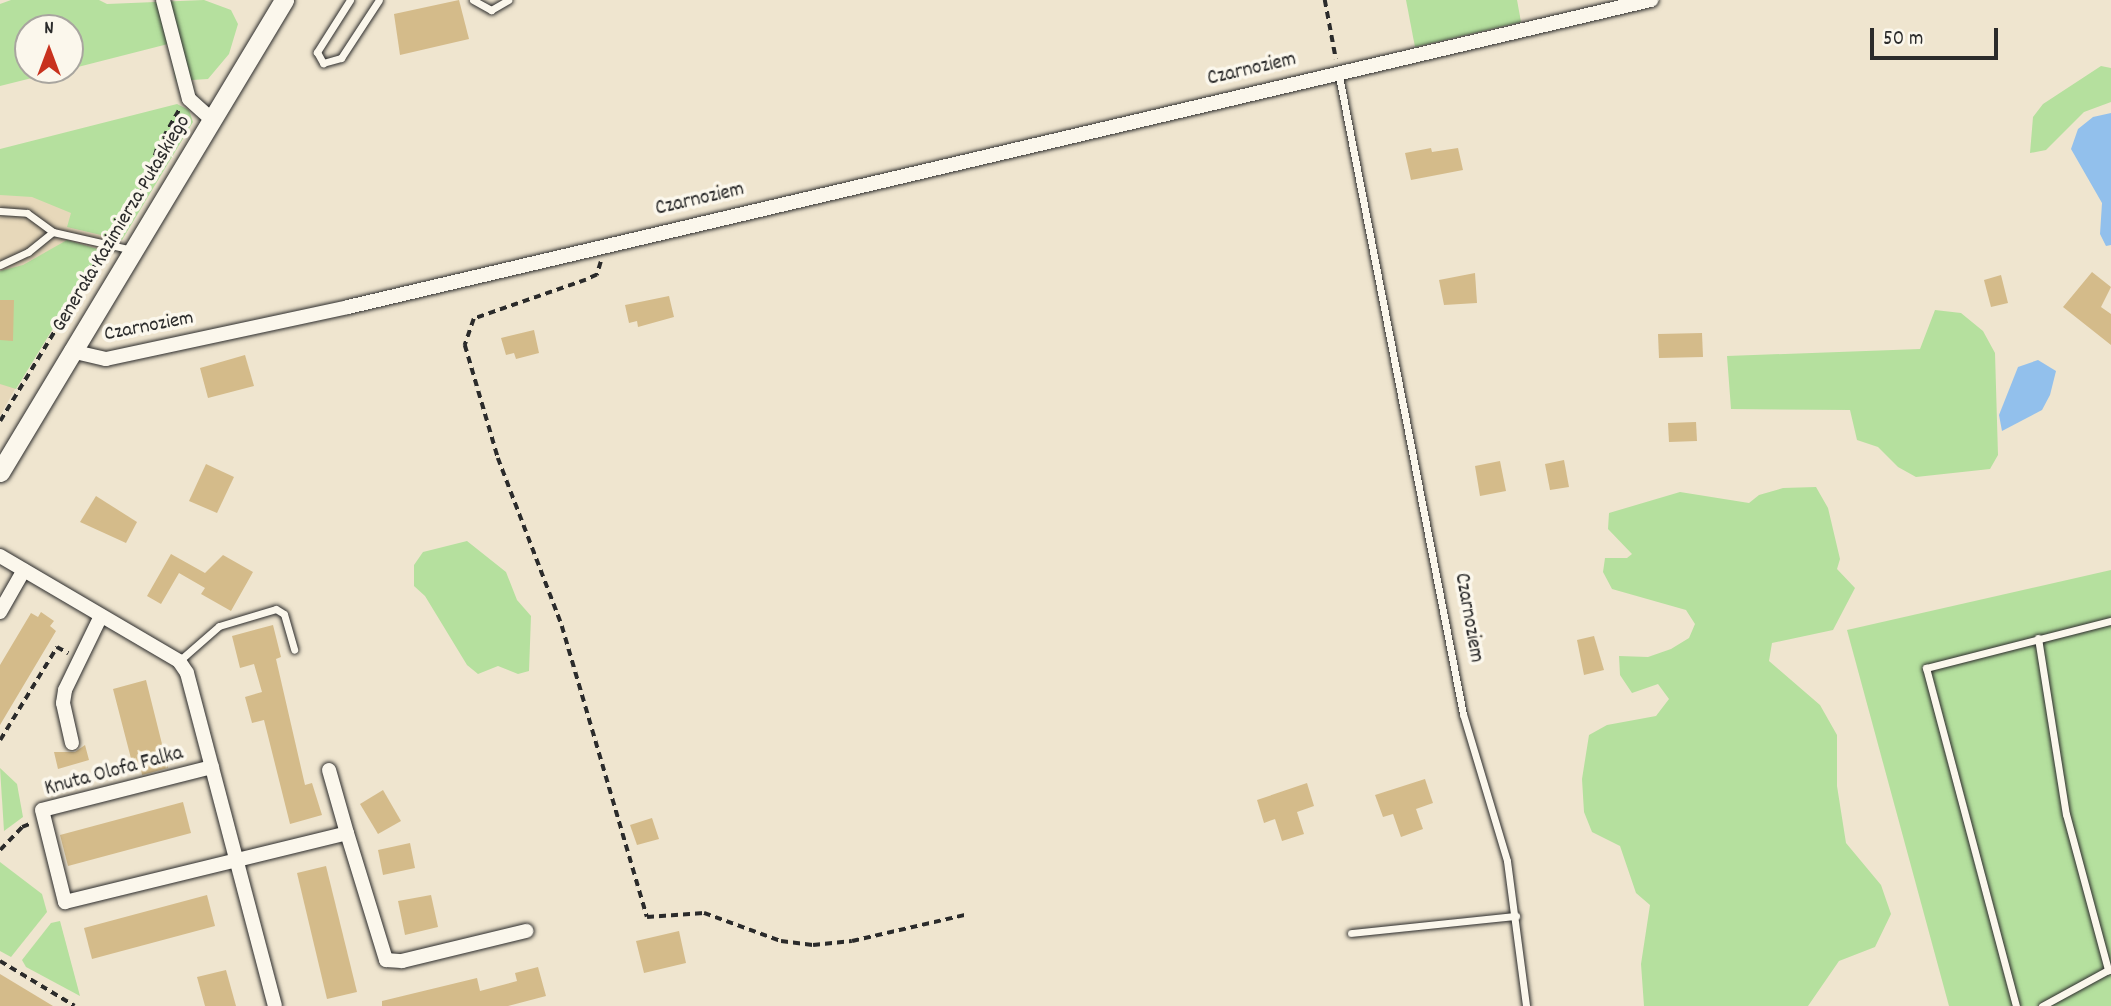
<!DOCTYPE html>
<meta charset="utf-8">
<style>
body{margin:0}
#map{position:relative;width:2111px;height:1006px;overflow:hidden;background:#efe5cf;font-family:Dekko,sans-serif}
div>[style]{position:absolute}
.built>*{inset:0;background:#e7d8ba}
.green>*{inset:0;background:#b5e09e}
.water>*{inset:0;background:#92c0ec}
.building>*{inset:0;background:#d4bb8a}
.path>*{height:3.5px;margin-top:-1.75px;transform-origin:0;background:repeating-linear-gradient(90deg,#2b2b2b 0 7px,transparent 0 12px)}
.roads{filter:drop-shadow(0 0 2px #2b2b2b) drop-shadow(0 0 2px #2b2b2b)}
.service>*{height:7px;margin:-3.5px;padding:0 3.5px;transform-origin:3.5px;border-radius:3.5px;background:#fbf7ec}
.minor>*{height:14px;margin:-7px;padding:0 7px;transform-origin:7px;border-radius:7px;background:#fbf7ec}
.secondary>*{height:19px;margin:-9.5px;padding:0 9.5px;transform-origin:9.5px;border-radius:9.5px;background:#fbf7ec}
span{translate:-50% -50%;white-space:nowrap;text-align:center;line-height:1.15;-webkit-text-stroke:7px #fbf7ec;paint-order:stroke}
.street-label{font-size:21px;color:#2b2b2b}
.north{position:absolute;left:14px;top:14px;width:70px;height:70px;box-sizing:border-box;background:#fbf7ec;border:2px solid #a8a59f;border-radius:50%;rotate:0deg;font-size:19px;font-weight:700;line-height:28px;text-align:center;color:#2b2b2b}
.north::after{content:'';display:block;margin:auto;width:24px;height:32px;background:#c8321e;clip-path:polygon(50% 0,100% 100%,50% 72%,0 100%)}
.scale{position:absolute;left:1870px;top:28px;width:128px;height:32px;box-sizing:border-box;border:4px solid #2b2b2b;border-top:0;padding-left:9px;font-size:21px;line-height:24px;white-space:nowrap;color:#2b2b2b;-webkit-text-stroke:5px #fbf7ec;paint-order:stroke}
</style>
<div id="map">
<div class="built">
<div style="clip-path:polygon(0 149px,125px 209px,46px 333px,0 416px)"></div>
</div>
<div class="green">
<div style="clip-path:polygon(11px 0,99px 0,107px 4px,204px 0,231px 10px,238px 24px,229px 54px,208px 79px,176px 81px,168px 44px,70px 69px,70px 28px,28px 28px,28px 70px,64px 70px,0 86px,0 4px)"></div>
<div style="clip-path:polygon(1406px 0,1517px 0,1521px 22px,1415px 47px)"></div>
<div style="clip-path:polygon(2101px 66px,2111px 68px,2111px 102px,2084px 112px,2046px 150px,2030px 153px,2033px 117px,2043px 104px)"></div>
<div style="clip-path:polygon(177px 104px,189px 110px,193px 122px,122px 240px,67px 227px,71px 213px,32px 197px,0 195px,0 149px)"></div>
<div style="clip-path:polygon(67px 240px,101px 250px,16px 389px,0 384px,0 271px,23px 265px)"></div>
<div style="clip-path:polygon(1935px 310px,1961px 313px,1983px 331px,1995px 353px,1998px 455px,1990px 469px,1916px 477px,1898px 467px,1878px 447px,1857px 440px,1850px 410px,1731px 409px,1727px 356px,1920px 349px)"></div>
<div style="clip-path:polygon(1816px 487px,1828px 508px,1840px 559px,1837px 569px,1855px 588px,1833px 630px,1772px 643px,1769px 661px,1820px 705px,1837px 735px,1837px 786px,1846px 843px,1881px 885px,1891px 914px,1875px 947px,1839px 961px,1808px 1006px,1644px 1006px,1641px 964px,1650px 905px,1636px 893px,1620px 846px,1592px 832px,1584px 812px,1582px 779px,1589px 735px,1607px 725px,1656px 716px,1669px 699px,1658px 684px,1632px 693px,1620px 675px,1619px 656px,1648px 657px,1671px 649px,1689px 638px,1695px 624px,1686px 610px,1612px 589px,1603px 572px,1605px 558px,1627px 558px,1632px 554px,1608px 529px,1609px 513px,1680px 492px,1749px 503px,1759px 495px,1783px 488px)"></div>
<div style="clip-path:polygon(467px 541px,506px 572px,517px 600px,531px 616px,529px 671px,518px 674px,498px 666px,478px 674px,467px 665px,425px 596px,414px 586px,414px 565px,423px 552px)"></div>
<div style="clip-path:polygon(2111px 570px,2111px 1006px,1949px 1006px,1847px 630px)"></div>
<div style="clip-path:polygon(0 768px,17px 784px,23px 817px,4px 831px)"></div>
<div style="clip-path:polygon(0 862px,42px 894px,47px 912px,11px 957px,0 951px)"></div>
<div style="clip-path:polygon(60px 921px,80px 996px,26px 967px,22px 960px,51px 923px)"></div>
</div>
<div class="water">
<div style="clip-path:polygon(2111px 113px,2111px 245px,2106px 246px,2100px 234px,2102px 203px,2071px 149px,2078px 129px,2093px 117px)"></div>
<div style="clip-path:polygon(2038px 360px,2056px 371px,2050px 395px,2042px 410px,2002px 431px,1999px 415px,2018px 367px)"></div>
</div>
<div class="building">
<div style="clip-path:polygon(459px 0,469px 39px,400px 55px,394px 14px)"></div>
<div style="clip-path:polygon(1431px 148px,1432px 152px,1458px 148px,1463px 170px,1411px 180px,1405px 153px)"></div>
<div style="clip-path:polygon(2092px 272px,2111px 287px,2101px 307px,2111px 314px,2111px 345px,2063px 307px)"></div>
<div style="clip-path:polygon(1475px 273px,1477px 303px,1444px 305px,1439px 280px)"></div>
<div style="clip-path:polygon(2001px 275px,2008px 303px,1991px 307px,1984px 280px)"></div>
<div style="clip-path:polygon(669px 296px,674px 317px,638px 327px,637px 321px,629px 323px,625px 305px)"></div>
<div style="clip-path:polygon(0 300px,14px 300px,13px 341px,0 340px)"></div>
<div style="clip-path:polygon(534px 330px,539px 353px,516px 359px,514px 353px,506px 355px,501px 338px)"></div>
<div style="clip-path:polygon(1702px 333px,1703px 357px,1659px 358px,1658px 334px)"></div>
<div style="clip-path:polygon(245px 355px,254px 386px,208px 398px,200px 368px)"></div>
<div style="clip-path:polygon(1696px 422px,1697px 441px,1669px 442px,1668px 423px)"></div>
<div style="clip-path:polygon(1564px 460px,1569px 487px,1550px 490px,1545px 464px)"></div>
<div style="clip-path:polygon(1500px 461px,1506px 491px,1480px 496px,1475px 466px)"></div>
<div style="clip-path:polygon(206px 464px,234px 477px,217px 513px,189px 501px)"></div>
<div style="clip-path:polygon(96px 496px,137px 522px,126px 543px,80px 522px)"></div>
<div style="clip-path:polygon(171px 554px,205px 573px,223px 555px,253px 572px,231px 611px,201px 594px,205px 588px,179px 573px,161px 604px,147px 596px)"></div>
<div style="clip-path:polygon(41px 612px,54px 621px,50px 626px,56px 631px,0 725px,0 665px,31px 613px,38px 617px)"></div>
<div style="clip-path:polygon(273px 625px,281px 657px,276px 659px,305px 785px,312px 783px,322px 815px,290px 824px,264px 720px,252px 723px,245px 697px,262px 692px,254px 664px,240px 668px,232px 636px)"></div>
<div style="clip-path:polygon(1594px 636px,1604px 670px,1584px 675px,1577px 640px)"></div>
<div style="clip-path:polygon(146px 680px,168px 768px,142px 775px,141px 769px,134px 770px,113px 689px)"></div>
<div style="clip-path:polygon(85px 745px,89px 760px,58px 769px,54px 752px,75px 752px)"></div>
<div style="clip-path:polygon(1425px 779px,1433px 803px,1416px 809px,1423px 829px,1401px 837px,1393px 814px,1383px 817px,1375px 795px)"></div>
<div style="clip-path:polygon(1307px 783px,1314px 806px,1297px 812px,1304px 834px,1282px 841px,1275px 819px,1264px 823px,1257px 800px)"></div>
<div style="clip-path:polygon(383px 790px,401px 821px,378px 834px,360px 804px)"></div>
<div style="clip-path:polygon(183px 802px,191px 833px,68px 866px,60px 835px)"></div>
<div style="clip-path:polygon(652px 818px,659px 839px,637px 845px,630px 825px)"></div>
<div style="clip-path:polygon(410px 843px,415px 868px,383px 875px,378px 850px)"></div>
<div style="clip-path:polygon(326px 866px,357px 992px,327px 999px,297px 873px)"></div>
<div style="clip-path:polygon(207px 895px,215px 926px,92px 959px,84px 928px)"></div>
<div style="clip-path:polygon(431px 895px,438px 927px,405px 935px,398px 901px)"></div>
<div style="clip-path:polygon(679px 931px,686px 963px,644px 973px,636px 941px)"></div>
<div style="clip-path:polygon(538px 967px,546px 996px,508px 1006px,382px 1006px,382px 1001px,477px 978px,480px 991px,517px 981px,515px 973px)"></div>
<div style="clip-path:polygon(226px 970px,236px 1006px,205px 1006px,197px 977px)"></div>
<div style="clip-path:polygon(0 974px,53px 1006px,0 1006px)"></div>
</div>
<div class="path">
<div style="left:1325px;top:0;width:60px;rotate:79.4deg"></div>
<div style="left:115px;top:234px;width:64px;rotate:-59deg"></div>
<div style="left:148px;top:179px;width:32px;rotate:-74deg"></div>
<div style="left:157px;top:148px;width:46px;rotate:-60.1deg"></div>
<div style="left:601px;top:262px;width:14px;rotate:107deg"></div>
<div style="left:597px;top:275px;width:12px;rotate:156deg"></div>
<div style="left:586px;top:280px;width:119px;rotate:160.8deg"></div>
<div style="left:474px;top:319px;width:28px;rotate:109deg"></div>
<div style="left:465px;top:345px;width:118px;rotate:73.7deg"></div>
<div style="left:498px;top:458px;width:180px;rotate:69.1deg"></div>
<div style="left:562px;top:626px;width:303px;rotate:73.7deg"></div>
<div style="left:647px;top:917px;width:57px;rotate:-4deg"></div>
<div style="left:704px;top:913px;width:82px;rotate:20deg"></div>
<div style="left:781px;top:941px;width:32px;rotate:7deg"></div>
<div style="left:813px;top:945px;width:39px;rotate:-6deg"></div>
<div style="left:852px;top:941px;width:116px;rotate:-13deg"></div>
<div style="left:0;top:421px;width:194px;rotate:-58.7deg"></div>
<div style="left:0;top:740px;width:109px;rotate:-58.5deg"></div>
<div style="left:57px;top:647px;width:13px;rotate:29deg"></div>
<div style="left:0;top:850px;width:32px;rotate:-46deg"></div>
<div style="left:22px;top:827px;width:11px;rotate:-22deg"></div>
<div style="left:0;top:961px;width:87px;rotate:31deg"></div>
</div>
<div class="roads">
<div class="service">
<div style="left:350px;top:0;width:62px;rotate:122.4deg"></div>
<div style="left:317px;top:52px;width:13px;rotate:61deg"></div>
<div style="left:323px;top:63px;width:19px;rotate:-16deg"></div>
<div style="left:341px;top:58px;width:69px;rotate:-56.8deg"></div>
<div style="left:473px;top:0;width:21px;rotate:29deg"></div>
<div style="left:491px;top:10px;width:20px;rotate:-30deg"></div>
<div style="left:1338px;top:71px;width:655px;rotate:79deg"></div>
<div style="left:1463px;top:714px;width:153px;rotate:73.3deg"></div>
<div style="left:1507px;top:861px;width:146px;rotate:82.5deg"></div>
<div style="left:0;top:211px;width:27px;rotate:4deg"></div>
<div style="left:27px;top:213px;width:32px;rotate:36deg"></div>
<div style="left:53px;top:232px;width:81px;rotate:12.8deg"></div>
<div style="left:0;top:265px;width:31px;rotate:-25deg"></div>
<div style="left:28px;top:252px;width:32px;rotate:-39deg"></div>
<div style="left:2038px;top:638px;width:178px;rotate:81deg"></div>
<div style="left:2066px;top:814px;width:162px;rotate:74.9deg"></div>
<div style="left:179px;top:661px;width:53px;rotate:-41.2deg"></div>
<div style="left:219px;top:626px;width:59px;rotate:-16.6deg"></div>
<div style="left:276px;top:609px;width:9px;rotate:32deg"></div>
<div style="left:284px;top:614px;width:37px;rotate:74deg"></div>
<div style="left:1351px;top:933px;width:166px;rotate:-5.9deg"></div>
<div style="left:2016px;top:1006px;width:350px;rotate:-104.9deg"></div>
<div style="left:1926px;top:668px;width:191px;rotate:-14.3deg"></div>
<div style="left:2042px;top:1006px;width:77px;rotate:-28.6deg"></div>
</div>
<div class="minor">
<div style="left:163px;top:0;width:102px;rotate:75.3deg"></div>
<div style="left:189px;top:99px;width:31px;rotate:42deg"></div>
<div style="left:71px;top:351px;width:36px;rotate:13deg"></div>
<div style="left:106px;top:359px;width:248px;rotate:-12.1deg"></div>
<div style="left:348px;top:307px;width:1339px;rotate:-13.26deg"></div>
<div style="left:0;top:556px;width:208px;rotate:30.4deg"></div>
<div style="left:179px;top:661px;width:14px;rotate:56deg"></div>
<div style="left:187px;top:673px;width:344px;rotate:75.2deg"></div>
<div style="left:0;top:612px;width:48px;rotate:-60.3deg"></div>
<div style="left:72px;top:743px;width:41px;rotate:-102.7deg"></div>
<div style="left:63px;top:703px;width:13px;rotate:-81deg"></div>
<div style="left:65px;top:690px;width:82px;rotate:-64.1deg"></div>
<div style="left:212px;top:767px;width:175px;rotate:165.8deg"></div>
<div style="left:42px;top:810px;width:95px;rotate:76deg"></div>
<div style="left:65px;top:902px;width:290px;rotate:-13.7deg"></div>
<div style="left:347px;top:833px;width:133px;rotate:72.9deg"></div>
<div style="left:386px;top:960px;width:16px;rotate:4deg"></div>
<div style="left:402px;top:961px;width:128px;rotate:-13.6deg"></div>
<div style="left:329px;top:770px;width:66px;rotate:74.1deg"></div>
</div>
<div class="secondary">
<div style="left:0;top:472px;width:551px;rotate:-58.96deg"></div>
</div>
</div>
<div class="street-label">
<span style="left:1252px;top:70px;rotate:-13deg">Czarnoziem</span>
<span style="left:700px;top:200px;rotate:-13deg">Czarnoziem</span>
<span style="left:122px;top:224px;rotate:-59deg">Generała Kazimierza Pułaskiego</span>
<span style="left:149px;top:327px;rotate:-11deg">Czarnoziem</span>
<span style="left:1468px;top:618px;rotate:80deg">Czarnoziem</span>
<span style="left:114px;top:772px;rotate:-15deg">Knuta Olofa Falka</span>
</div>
<div class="north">N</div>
<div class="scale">50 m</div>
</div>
